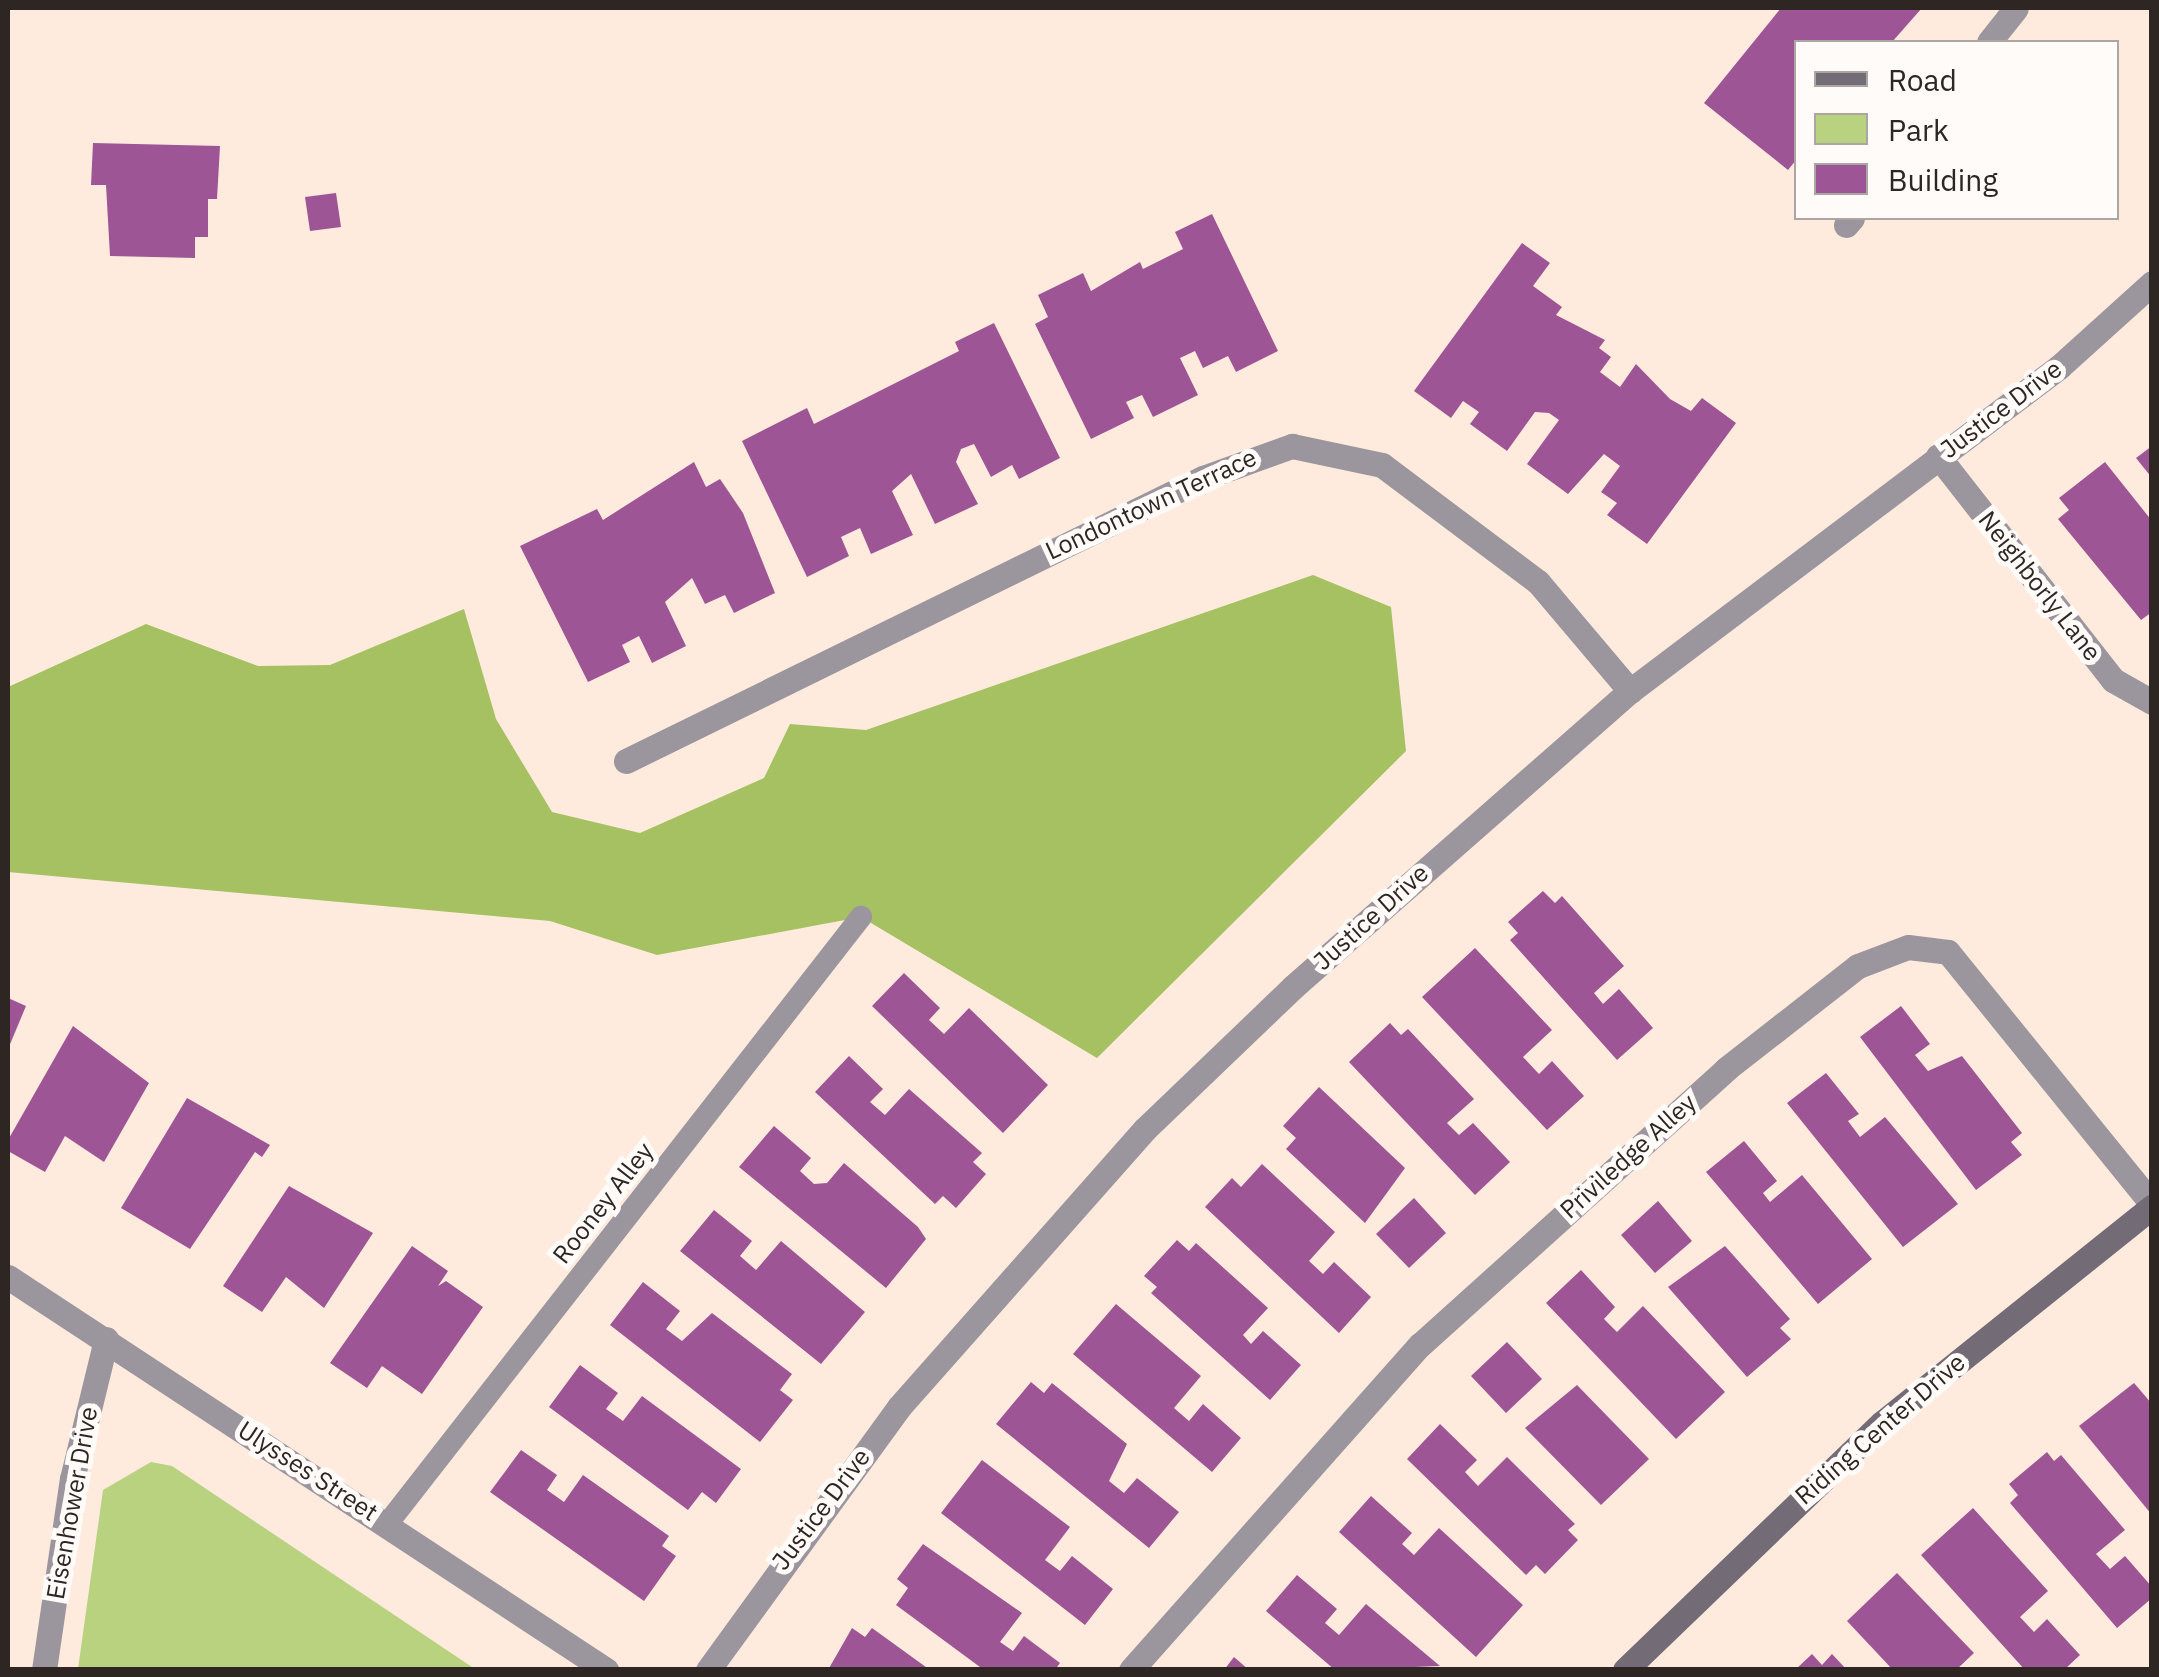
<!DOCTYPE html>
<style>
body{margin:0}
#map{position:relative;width:2159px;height:1677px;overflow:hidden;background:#ffeade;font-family:"IBM Plex Sans",sans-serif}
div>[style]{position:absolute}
.green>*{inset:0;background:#b8d280}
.forest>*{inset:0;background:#a5c161}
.building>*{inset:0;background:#9e5595}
.lane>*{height:22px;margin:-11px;padding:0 11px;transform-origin:11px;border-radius:11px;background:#9b969d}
.street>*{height:25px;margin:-12.5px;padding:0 12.5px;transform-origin:12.5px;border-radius:12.5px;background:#9b969d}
.secondary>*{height:25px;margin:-12.5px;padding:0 12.5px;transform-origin:12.5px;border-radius:12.5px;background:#736c76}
span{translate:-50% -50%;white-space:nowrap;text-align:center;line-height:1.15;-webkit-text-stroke:10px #fffbf8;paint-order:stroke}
.street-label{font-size:25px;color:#2e2622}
.frame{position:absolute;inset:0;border:10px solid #2e2622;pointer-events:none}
.legend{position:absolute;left:1794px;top:40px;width:325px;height:180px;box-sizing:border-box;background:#fffbf8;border:2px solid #aba6a2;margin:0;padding:12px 18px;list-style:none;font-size:30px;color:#2e2622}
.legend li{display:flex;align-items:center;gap:20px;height:50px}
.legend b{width:50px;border:2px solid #aba6a2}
</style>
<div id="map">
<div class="green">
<div style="clip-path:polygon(151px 1462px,172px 1466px,475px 1669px,78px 1669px,103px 1490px)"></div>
</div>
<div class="forest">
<div style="clip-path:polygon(1313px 575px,1391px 607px,1406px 751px,1097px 1058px,861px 917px,657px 955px,550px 921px,8px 872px,8px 687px,146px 624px,258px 666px,330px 665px,464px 609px,496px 719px,552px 812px,640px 833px,764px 778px,790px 724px,866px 730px)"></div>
</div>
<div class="building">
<div style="clip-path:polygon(1781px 8px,1922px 8px,1892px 42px,1796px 42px,1796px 160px,1788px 170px,1704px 103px)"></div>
<div style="clip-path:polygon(93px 143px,220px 146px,217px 199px,208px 199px,208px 237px,195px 237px,195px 258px,110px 256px,106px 185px,91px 185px)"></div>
<div style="clip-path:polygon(336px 193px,341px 227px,310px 231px,305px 197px)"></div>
<div style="clip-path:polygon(1212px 214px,1278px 351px,1236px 372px,1228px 356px,1203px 368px,1195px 351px,1180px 358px,1198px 395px,1153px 417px,1142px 395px,1126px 402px,1134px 418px,1091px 439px,1035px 324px,1048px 317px,1038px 295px,1083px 273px,1091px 291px,1140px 262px,1143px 269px,1183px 249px,1175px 232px)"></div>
<div style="clip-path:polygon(1522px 243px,1550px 263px,1533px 286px,1562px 307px,1556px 315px,1605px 340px,1599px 348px,1611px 357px,1600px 372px,1620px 387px,1636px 364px,1670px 399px,1691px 411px,1702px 398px,1736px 423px,1647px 544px,1607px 515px,1617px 503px,1601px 492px,1620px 466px,1604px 454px,1568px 494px,1527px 464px,1559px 420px,1549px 413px,1535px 412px,1507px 451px,1470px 424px,1479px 412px,1463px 401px,1451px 418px,1414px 391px)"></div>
<div style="clip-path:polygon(994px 323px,1060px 458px,1019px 479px,1012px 465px,991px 477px,974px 444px,961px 449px,956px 462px,978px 504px,935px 524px,911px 474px,892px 491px,913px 535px,871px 554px,860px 528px,841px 537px,849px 556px,807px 577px,742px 441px,807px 408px,814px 424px,959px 351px,955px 342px)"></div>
<div style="clip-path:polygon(2152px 446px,2152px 478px,2136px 458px)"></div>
<div style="clip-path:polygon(694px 462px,706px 487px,720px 479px,743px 513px,775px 593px,734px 613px,725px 595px,705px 604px,692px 578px,665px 602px,686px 646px,652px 663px,639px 636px,622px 645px,630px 662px,588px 682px,520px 546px,597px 509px,603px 520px)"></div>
<div style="clip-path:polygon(2105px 462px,2152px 521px,2152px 612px,2141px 620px,2058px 519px,2069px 510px,2059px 498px)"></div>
<div style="clip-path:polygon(1543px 891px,1555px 903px,1562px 896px,1624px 966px,1594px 993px,1603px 1004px,1619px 989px,1653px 1028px,1617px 1060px,1510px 940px,1518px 933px,1508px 922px)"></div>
<div style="clip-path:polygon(1475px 948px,1552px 1030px,1523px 1057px,1539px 1074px,1552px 1061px,1584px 1096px,1547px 1130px,1422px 997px)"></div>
<div style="clip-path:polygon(904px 973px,940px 1008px,929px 1020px,944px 1034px,969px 1008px,1048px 1085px,1003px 1133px,872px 1006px)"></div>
<div style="clip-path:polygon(8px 998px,26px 1006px,8px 1049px)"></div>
<div style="clip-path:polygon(1901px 1006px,1930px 1044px,1915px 1055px,1928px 1071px,1962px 1056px,2022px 1133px,2011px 1142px,2022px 1155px,1976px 1190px,1860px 1037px)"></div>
<div style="clip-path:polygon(1390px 1023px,1401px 1035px,1408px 1029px,1474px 1099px,1447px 1123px,1459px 1135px,1473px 1123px,1510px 1162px,1475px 1195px,1349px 1062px)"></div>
<div style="clip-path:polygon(73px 1026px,149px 1083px,104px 1162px,65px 1136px,45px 1172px,8px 1151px,8px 1140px)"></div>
<div style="clip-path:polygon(849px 1056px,883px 1089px,870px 1102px,885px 1115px,909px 1089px,982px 1153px,973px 1162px,986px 1174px,956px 1208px,943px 1196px,935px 1204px,815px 1092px)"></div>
<div style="clip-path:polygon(1826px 1073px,1859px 1114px,1848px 1121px,1860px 1137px,1885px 1117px,1958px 1204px,1903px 1247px,1787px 1103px)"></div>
<div style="clip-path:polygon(1319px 1087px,1405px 1168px,1365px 1223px,1286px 1149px,1296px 1138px,1283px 1126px)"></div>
<div style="clip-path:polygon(187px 1098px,270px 1145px,262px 1157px,255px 1152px,190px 1249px,121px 1208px)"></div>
<div style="clip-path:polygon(774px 1126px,811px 1158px,800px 1171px,814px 1184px,827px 1183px,844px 1163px,918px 1227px,926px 1239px,886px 1288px,739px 1167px)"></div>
<div style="clip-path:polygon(1744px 1141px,1777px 1181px,1763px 1193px,1770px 1202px,1802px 1175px,1872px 1259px,1818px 1304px,1706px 1172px)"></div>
<div style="clip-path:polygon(1262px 1164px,1335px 1232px,1309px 1261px,1323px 1274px,1334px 1262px,1371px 1297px,1339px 1333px,1205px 1207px,1232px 1178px,1241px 1187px)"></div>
<div style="clip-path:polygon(289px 1186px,373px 1233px,324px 1308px,286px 1277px,262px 1312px,223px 1286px)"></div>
<div style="clip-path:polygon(1414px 1198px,1446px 1233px,1409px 1268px,1376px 1234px)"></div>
<div style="clip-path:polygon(1658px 1201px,1692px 1241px,1655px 1273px,1621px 1235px)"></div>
<div style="clip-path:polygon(714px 1210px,752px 1241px,740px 1256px,756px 1270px,781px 1241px,865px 1312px,821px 1364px,680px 1251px)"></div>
<div style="clip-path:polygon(1177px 1240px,1189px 1251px,1196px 1243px,1268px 1308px,1243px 1335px,1251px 1344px,1263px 1331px,1301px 1365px,1270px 1400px,1151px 1293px,1157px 1287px,1144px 1276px)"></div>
<div style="clip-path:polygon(412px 1246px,448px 1271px,438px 1286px,446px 1281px,483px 1307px,422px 1394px,382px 1366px,367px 1388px,330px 1363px)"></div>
<div style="clip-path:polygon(1725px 1246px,1790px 1319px,1780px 1328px,1791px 1339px,1747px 1377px,1668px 1287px)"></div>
<div style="clip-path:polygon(1581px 1270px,1615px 1307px,1604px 1319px,1617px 1332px,1643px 1306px,1725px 1392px,1676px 1439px,1546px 1303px)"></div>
<div style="clip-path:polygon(643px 1282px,680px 1311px,666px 1329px,682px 1341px,712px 1313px,792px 1374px,780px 1390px,793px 1400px,760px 1442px,610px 1325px)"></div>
<div style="clip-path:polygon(1116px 1304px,1201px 1376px,1174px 1408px,1189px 1421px,1203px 1404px,1241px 1438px,1212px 1472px,1073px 1354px)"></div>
<div style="clip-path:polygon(1507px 1342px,1542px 1379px,1506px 1413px,1471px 1376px)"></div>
<div style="clip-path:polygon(580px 1365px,618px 1393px,606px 1409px,623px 1421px,642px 1396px,741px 1469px,716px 1503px,702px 1492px,688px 1510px,549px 1407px)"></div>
<div style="clip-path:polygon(1031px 1382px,1044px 1393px,1052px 1383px,1127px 1444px,1109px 1481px,1124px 1493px,1137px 1478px,1179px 1512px,1149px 1548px,996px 1424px)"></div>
<div style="clip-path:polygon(2134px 1383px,2152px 1404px,2152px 1515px,2079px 1426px)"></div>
<div style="clip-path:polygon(1577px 1385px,1649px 1459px,1601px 1505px,1525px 1428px)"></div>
<div style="clip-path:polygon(1440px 1424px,1477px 1460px,1465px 1472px,1478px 1486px,1507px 1457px,1575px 1524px,1568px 1530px,1578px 1540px,1545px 1574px,1536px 1565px,1526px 1575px,1407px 1459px)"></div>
<div style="clip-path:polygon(521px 1450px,557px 1475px,547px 1490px,564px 1502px,583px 1475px,669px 1536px,662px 1546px,676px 1556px,644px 1601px,490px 1492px)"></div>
<div style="clip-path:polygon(2047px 1452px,2054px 1461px,2061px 1455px,2125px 1530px,2096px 1554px,2110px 1569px,2125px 1556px,2152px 1587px,2152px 1598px,2117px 1628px,2010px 1503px,2018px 1495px,2009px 1484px)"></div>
<div style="clip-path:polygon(982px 1460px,1070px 1527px,1045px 1560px,1060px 1571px,1072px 1556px,1113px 1589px,1085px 1625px,941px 1513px)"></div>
<div style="clip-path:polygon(1371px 1496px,1412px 1533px,1402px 1544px,1414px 1555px,1439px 1528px,1523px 1605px,1476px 1657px,1339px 1532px)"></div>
<div style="clip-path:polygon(1973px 1508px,2048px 1591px,2020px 1617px,2034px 1632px,2047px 1619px,2080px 1655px,2064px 1670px,2025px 1670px,1921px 1555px)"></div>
<div style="clip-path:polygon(923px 1544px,1022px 1613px,1000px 1642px,1013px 1651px,1024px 1636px,1060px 1663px,1055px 1670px,984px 1670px,896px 1605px,908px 1588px,897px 1579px)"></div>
<div style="clip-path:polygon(1897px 1573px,1974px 1653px,1956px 1670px,1893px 1670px,1847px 1621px)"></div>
<div style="clip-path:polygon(1297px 1575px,1337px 1609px,1325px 1623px,1339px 1635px,1366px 1604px,1440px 1666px,1335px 1670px,1266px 1611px)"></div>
<div style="clip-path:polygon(852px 1628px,865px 1637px,872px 1628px,930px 1670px,828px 1670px)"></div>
<div style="clip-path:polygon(1812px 1654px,1822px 1665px,1832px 1654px,1847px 1670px,1795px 1670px)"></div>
<div style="clip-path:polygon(1234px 1657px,1249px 1670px,1224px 1670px)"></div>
</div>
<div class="lane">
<div style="left:388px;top:1523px;width:769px;rotate:-52.03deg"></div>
</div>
<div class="street">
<div style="left:1989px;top:42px;width:43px;rotate:-51.5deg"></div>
<div style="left:1846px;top:225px;width:9px;rotate:-49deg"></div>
<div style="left:1938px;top:456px;width:284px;rotate:52deg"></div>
<div style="left:2113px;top:680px;width:45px;rotate:29.4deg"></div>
<div style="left:626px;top:761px;width:643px;rotate:-26.13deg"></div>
<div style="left:1203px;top:478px;width:95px;rotate:-19.8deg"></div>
<div style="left:1292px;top:446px;width:92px;rotate:11.9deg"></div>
<div style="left:1382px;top:465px;width:195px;rotate:36.9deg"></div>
<div style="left:1538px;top:582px;width:143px;rotate:49.8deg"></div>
<div style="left:8px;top:1277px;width:716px;rotate:33.31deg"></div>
<div style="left:44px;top:1670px;width:193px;rotate:-81.7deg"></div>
<div style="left:72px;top:1479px;width:144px;rotate:-76.3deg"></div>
<div style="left:708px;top:1670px;width:325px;rotate:-54deg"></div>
<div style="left:899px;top:1407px;width:371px;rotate:-48.5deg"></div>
<div style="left:1145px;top:1129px;width:205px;rotate:-43.8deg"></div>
<div style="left:1293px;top:987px;width:449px;rotate:-41.3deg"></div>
<div style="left:1630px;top:691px;width:538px;rotate:-37.06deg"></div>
<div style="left:2059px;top:367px;width:125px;rotate:-42.1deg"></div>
<div style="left:1131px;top:1670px;width:435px;rotate:-48.4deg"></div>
<div style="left:1420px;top:1345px;width:412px;rotate:-42deg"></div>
<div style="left:1726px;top:1069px;width:167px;rotate:-38deg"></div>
<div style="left:1858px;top:966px;width:53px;rotate:-20.8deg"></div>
<div style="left:1908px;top:947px;width:40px;rotate:7.1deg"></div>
<div style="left:1948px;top:952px;width:324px;rotate:51deg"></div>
</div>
<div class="secondary">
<div style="left:1625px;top:1670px;width:356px;rotate:-43.9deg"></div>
<div style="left:1882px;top:1423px;width:346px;rotate:-38.7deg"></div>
</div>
<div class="street-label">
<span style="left:2001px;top:409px;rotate:-37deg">Justice Drive</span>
<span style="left:1151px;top:504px;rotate:-25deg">Londontown Terrace</span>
<span style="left:2040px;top:586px;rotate:52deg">Neighborly Lane</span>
<span style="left:1371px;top:917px;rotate:-42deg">Justice Drive</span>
<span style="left:1628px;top:1156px;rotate:-42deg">Priviledge Alley</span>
<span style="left:603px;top:1203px;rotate:-52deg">Rooney Alley</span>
<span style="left:1880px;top:1429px;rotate:-41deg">Riding Center Drive</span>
<span style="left:308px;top:1471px;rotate:33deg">Ulysses Street</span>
<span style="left:72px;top:1503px;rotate:-80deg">Eisenhower Drive</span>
<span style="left:821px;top:1509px;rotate:-53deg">Justice Drive</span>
</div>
<div class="frame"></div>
<ul class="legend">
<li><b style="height:12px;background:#736c76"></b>Road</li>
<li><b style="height:28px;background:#b8d280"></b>Park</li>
<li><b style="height:28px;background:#9e5595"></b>Building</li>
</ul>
</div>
